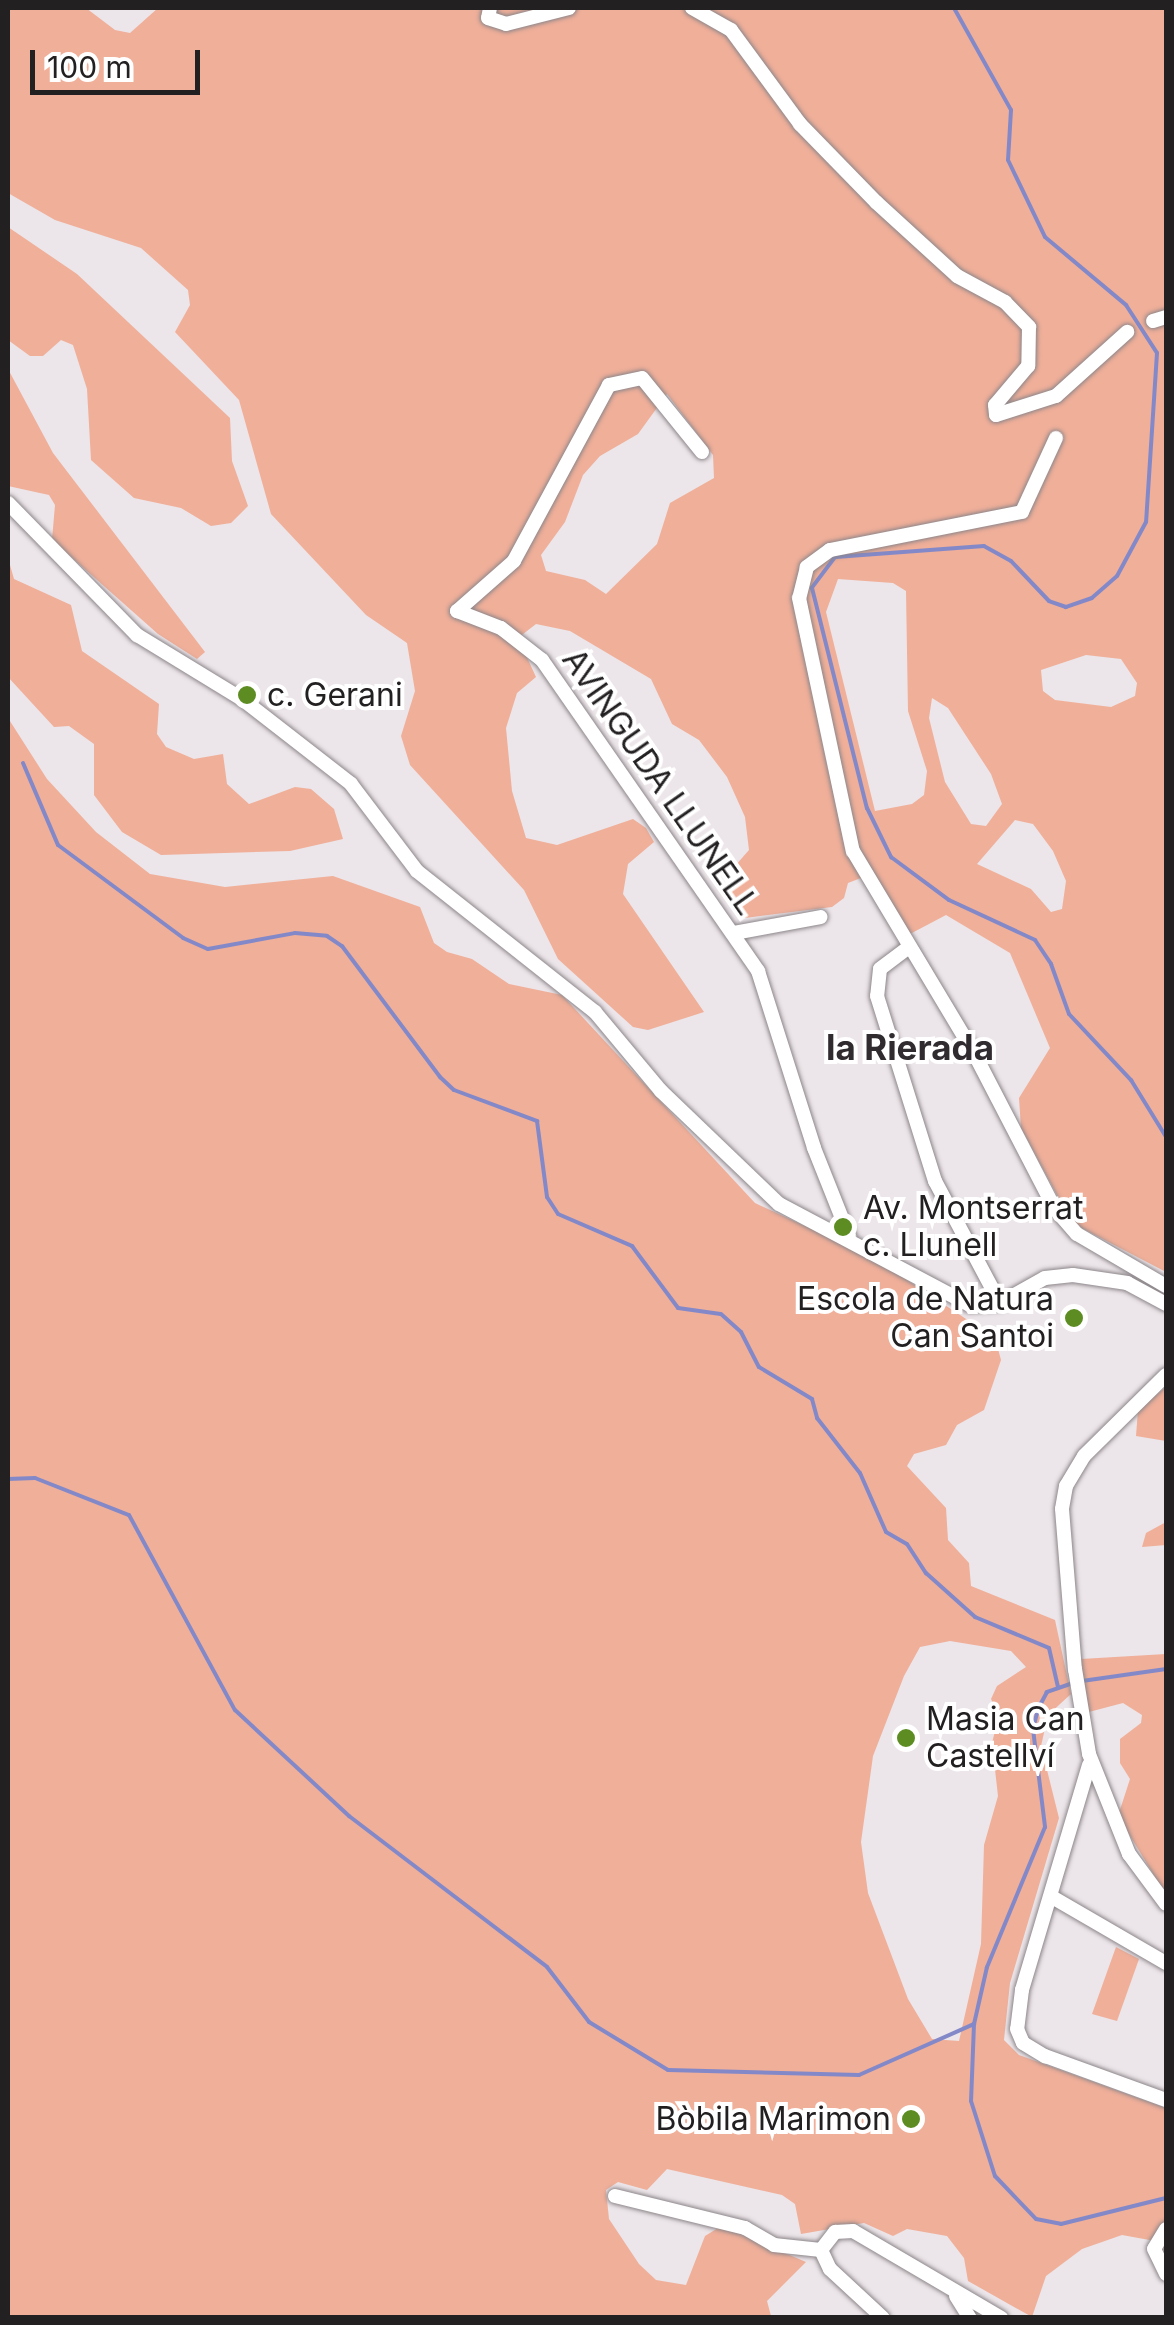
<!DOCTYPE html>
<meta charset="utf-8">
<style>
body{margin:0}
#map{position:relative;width:1174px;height:2325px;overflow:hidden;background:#ece5e9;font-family:Inter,sans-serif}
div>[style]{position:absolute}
.green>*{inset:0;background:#f0af99}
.stream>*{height:4px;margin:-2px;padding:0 2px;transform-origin:2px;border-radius:2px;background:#8389c8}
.roads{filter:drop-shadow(0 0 2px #8c868a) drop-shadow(0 0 2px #8c868a)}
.minor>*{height:14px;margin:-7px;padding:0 7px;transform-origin:7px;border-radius:7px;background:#fff}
.dots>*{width:28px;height:28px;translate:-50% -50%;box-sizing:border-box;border:5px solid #fff;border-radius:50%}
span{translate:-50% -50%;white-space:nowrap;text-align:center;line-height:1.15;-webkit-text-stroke:8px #fff;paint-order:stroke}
.poi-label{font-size:32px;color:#232022}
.left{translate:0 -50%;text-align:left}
.right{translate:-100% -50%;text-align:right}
.street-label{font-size:32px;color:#232022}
.neighbourhood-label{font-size:35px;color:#302b2e;font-weight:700}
.frame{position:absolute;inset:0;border:10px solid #232022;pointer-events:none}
.scale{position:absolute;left:30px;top:50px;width:170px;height:45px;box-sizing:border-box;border:5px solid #232022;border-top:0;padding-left:12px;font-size:30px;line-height:35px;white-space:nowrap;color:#232022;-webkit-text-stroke:8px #fff;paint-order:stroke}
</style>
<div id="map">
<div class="green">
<div style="clip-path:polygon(evenodd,8px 8px,86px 8px,115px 30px,130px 33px,158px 8px,1166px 8px,1166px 1272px,1072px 1223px,1021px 1128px,1019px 1098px,1050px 1048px,1010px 953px,946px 915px,910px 934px,871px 874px,848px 883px,844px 898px,832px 907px,745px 918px,727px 891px,728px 874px,749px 850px,745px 817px,727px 777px,699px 740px,672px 724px,651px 679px,570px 631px,536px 624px,518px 638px,536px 677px,517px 693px,506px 728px,512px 791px,526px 838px,557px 845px,633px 819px,646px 828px,654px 842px,628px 864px,623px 894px,704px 1012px,648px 1030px,633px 1027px,558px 959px,524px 890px,410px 765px,401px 736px,415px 691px,407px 643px,366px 615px,271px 514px,239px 400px,175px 332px,190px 305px,188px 290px,141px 248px,55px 220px,8px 193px,8px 8px,667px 394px,713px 455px,714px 478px,670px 503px,657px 544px,606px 594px,585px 580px,546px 571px,541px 555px,565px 522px,583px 475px,600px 456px,638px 434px,667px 394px,8px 8px,838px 579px,893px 583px,906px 591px,908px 711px,927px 771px,924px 795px,912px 804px,875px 811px,826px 612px,838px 579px,8px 8px,1086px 655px,1121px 659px,1137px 683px,1135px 696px,1111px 707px,1055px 700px,1043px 691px,1041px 670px,1086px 655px,8px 8px,932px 698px,948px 708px,991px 774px,1002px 804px,986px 826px,971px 824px,945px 782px,929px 718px,932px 698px,8px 8px,1015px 820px,1033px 824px,1053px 851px,1066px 881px,1062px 909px,1051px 912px,1031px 889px,977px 864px,1015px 820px)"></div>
<div style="clip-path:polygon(8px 227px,77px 274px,230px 418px,232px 461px,248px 506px,231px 523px,211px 526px,181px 508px,134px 498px,91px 460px,87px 389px,73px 345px,61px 340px,43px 356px,30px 356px,8px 340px)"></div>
<div style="clip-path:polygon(8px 369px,53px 453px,205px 652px,197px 659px,158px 634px,52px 540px,55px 505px,49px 495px,8px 486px)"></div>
<div style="clip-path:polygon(8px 558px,14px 579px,71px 605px,82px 651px,159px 704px,157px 734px,166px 747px,194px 759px,223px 754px,227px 784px,249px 804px,295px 787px,311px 789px,334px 809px,343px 839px,290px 851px,161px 855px,122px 832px,94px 795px,94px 744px,69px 726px,54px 727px,8px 677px)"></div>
<div style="clip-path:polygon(evenodd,8px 718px,47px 779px,96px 832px,150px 874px,225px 887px,333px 876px,420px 907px,434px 943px,447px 952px,472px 959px,509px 984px,562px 995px,755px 1203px,872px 1257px,995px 1338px,1001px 1360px,984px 1410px,957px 1425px,946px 1445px,914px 1454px,907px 1466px,946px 1508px,948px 1540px,969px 1563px,971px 1586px,1055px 1620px,1071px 1694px,1048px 1715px,1041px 1746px,1059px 1818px,1010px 1983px,1004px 2040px,1019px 2055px,1166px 2108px,1166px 2243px,1122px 2235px,1082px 2249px,1046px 2276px,1032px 2317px,968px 2281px,964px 2258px,947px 2236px,907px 2229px,893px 2236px,864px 2223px,801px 2234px,795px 2204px,782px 2195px,667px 2169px,647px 2190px,618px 2182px,606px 2190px,609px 2219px,639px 2264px,656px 2280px,686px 2285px,705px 2236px,718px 2228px,733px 2231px,806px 2262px,767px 2301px,771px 2316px,792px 2317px,8px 2317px,8px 718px,950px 1641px,1011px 1651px,1026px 1667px,997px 1686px,991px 1699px,999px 1715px,992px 1743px,998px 1796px,984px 1845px,981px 1944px,959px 2041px,932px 2039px,908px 1999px,868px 1893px,861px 1842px,873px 1756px,904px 1676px,920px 1647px,950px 1641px)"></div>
<div style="clip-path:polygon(1166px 1387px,1166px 1441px,1136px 1436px,1138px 1410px)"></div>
<div style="clip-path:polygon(1166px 1522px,1166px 1545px,1142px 1547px,1146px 1533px)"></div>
<div style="clip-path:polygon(1166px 1654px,1166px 1895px,1118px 1816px,1130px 1779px,1120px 1763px,1120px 1739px,1141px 1723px,1142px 1715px,1123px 1703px,1085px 1713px,1081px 1659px)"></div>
<div style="clip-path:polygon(1116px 1947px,1139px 1959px,1117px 2021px,1092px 2014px)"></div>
</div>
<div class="stream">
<div style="left:954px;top:8px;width:117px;rotate:60.8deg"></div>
<div style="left:1011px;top:110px;width:50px;rotate:93.4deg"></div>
<div style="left:1008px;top:160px;width:85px;rotate:64.3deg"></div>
<div style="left:1045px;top:237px;width:106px;rotate:40deg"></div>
<div style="left:1126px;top:305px;width:57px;rotate:57.1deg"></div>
<div style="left:1157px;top:353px;width:169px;rotate:93.7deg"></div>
<div style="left:1146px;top:522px;width:61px;rotate:118.2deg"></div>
<div style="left:1117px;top:576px;width:33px;rotate:139deg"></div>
<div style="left:1092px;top:598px;width:28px;rotate:161deg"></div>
<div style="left:1066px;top:607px;width:18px;rotate:-161deg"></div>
<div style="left:1049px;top:601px;width:55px;rotate:-133.5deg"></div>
<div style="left:1011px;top:561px;width:31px;rotate:-151deg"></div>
<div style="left:984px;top:546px;width:149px;rotate:175.8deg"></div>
<div style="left:835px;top:557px;width:39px;rotate:127deg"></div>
<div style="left:812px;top:588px;width:227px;rotate:76deg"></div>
<div style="left:867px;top:808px;width:55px;rotate:63.9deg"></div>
<div style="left:891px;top:857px;width:72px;rotate:36.6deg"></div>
<div style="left:949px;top:900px;width:95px;rotate:24.9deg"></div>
<div style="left:1035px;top:940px;width:29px;rotate:56deg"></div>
<div style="left:1051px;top:964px;width:53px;rotate:70.2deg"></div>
<div style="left:1069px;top:1014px;width:91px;rotate:46.8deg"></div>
<div style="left:1131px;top:1080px;width:67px;rotate:58.4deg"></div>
<div style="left:23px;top:763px;width:89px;rotate:66.9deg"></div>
<div style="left:58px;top:845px;width:156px;rotate:36.6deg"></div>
<div style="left:183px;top:938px;width:27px;rotate:24deg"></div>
<div style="left:208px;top:949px;width:88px;rotate:-10.4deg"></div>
<div style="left:295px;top:933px;width:32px;rotate:5deg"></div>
<div style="left:327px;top:936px;width:18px;rotate:34deg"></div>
<div style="left:342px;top:946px;width:164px;rotate:53.2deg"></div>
<div style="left:440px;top:1077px;width:19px;rotate:43deg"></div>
<div style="left:454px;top:1090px;width:89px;rotate:20.5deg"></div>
<div style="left:537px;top:1121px;width:77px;rotate:82.5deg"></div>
<div style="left:547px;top:1197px;width:20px;rotate:57deg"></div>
<div style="left:558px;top:1214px;width:81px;rotate:23.4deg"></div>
<div style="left:632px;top:1246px;width:77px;rotate:53.4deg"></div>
<div style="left:678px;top:1308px;width:43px;rotate:7.9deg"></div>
<div style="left:721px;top:1314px;width:27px;rotate:42deg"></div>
<div style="left:741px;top:1332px;width:39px;rotate:63deg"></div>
<div style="left:759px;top:1367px;width:62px;rotate:31.1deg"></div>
<div style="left:812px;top:1399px;width:20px;rotate:75deg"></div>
<div style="left:817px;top:1418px;width:70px;rotate:52deg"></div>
<div style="left:860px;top:1473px;width:64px;rotate:66.2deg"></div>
<div style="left:886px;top:1532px;width:24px;rotate:30deg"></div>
<div style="left:907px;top:1544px;width:35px;rotate:57deg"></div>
<div style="left:926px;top:1573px;width:66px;rotate:41.9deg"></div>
<div style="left:975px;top:1617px;width:80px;rotate:22.7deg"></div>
<div style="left:1049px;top:1648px;width:40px;rotate:77deg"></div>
<div style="left:8px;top:1479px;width:27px;rotate:-2deg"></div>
<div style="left:35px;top:1478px;width:101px;rotate:21.5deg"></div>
<div style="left:129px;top:1515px;width:222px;rotate:61.5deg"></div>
<div style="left:235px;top:1710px;width:156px;rotate:42.9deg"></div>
<div style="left:349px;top:1816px;width:249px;rotate:37.3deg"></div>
<div style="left:547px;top:1967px;width:69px;rotate:52.6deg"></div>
<div style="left:589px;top:2022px;width:92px;rotate:31.3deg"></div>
<div style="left:668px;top:2070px;width:191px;rotate:1.5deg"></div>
<div style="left:859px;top:2075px;width:126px;rotate:-23.9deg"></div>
<div style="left:1082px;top:1681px;width:85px;rotate:-8.1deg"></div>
<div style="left:1073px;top:1683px;width:28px;rotate:161deg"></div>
<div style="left:1047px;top:1692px;width:19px;rotate:118deg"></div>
<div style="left:1038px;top:1709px;width:21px;rotate:104deg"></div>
<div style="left:1033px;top:1729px;width:99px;rotate:83deg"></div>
<div style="left:1045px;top:1827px;width:152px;rotate:112.5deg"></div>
<div style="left:987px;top:1967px;width:58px;rotate:102.8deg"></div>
<div style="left:974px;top:2024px;width:77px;rotate:92.2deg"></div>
<div style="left:971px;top:2101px;width:79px;rotate:72.3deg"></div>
<div style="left:995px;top:2176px;width:59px;rotate:46.4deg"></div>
<div style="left:1036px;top:2219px;width:25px;rotate:11deg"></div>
<div style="left:1061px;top:2224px;width:108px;rotate:-13.9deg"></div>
</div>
<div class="roads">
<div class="minor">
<div style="left:490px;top:8px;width:10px;rotate:101deg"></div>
<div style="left:488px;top:18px;width:19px;rotate:18deg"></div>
<div style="left:506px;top:24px;width:65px;rotate:-14.3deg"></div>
<div style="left:692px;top:8px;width:45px;rotate:29.4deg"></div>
<div style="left:731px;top:30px;width:117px;rotate:53.7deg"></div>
<div style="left:800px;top:124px;width:109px;rotate:45.7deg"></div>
<div style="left:876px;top:202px;width:110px;rotate:42.4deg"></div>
<div style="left:957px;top:276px;width:55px;rotate:28.4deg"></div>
<div style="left:1005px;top:302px;width:35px;rotate:46deg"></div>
<div style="left:1029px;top:327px;width:39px;rotate:91deg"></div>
<div style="left:1028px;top:366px;width:51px;rotate:130.2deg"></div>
<div style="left:995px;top:405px;width:10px;rotate:84deg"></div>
<div style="left:996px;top:415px;width:63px;rotate:-17.6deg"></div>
<div style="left:1056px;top:396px;width:96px;rotate:-42deg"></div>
<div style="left:1153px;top:321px;width:14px;rotate:-17deg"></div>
<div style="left:1056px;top:438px;width:81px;rotate:114.7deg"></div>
<div style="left:1022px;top:512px;width:196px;rotate:168.8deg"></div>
<div style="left:830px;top:550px;width:29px;rotate:144deg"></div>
<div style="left:807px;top:567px;width:32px;rotate:104deg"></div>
<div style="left:799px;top:598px;width:259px;rotate:78deg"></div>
<div style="left:853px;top:851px;width:235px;rotate:59.1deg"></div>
<div style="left:974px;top:1053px;width:176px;rotate:62.6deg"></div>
<div style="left:1055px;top:1209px;width:33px;rotate:49deg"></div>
<div style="left:1077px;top:1234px;width:103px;rotate:30.3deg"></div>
<div style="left:702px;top:452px;width:95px;rotate:-129deg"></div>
<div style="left:642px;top:378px;width:34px;rotate:168deg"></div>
<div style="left:609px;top:385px;width:200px;rotate:118.4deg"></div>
<div style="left:514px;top:561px;width:76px;rotate:138.7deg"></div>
<div style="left:457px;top:611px;width:47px;rotate:21.1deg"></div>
<div style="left:501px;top:628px;width:52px;rotate:38deg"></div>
<div style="left:542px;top:660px;width:379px;rotate:55.2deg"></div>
<div style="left:758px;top:971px;width:186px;rotate:72.4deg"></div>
<div style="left:814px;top:1148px;width:95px;rotate:68.3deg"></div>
<div style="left:8px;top:503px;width:185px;rotate:45.7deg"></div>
<div style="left:137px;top:635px;width:123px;rotate:31.4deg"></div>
<div style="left:242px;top:699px;width:138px;rotate:37.9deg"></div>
<div style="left:351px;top:784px;width:109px;rotate:52.8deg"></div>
<div style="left:417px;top:871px;width:227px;rotate:38.4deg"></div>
<div style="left:595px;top:1012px;width:103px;rotate:50.1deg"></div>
<div style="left:661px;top:1091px;width:163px;rotate:43.8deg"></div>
<div style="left:779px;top:1204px;width:216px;rotate:27.9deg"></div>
<div style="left:970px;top:1305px;width:30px;rotate:-4deg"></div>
<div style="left:1000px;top:1303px;width:51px;rotate:-29.1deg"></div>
<div style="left:1045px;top:1278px;width:28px;rotate:-6deg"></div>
<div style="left:1073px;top:1275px;width:55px;rotate:8.4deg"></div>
<div style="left:1127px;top:1283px;width:44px;rotate:28.3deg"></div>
<div style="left:734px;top:933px;width:88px;rotate:-10.4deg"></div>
<div style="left:909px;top:947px;width:36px;rotate:143deg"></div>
<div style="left:880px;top:969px;width:27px;rotate:96deg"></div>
<div style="left:877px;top:996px;width:194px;rotate:72.6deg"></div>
<div style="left:935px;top:1181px;width:138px;rotate:62deg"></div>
<div style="left:1166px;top:1375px;width:115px;rotate:135.4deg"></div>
<div style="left:1084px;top:1456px;width:35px;rotate:121deg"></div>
<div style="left:1066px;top:1486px;width:23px;rotate:100deg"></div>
<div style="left:1062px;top:1509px;width:161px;rotate:85.4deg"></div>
<div style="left:1075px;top:1669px;width:86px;rotate:80.6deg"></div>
<div style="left:1089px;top:1754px;width:108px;rotate:68.2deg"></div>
<div style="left:1129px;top:1854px;width:62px;rotate:53.5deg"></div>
<div style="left:1089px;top:1765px;width:235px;rotate:106.6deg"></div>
<div style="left:1022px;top:1990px;width:39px;rotate:97deg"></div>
<div style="left:1017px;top:2029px;width:15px;rotate:67deg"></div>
<div style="left:1023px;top:2043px;width:26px;rotate:31deg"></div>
<div style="left:1045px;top:2056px;width:129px;rotate:20deg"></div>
<div style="left:1052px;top:1897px;width:132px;rotate:30.1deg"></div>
<div style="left:615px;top:2196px;width:134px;rotate:13.8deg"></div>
<div style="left:745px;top:2228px;width:34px;rotate:30deg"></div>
<div style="left:774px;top:2245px;width:47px;rotate:6.1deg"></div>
<div style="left:1166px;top:2229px;width:23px;rotate:121deg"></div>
<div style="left:1154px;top:2249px;width:28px;rotate:64deg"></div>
<div style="left:821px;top:2250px;width:23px;rotate:-52deg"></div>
<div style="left:835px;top:2232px;width:18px;rotate:-3deg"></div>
<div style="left:853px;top:2231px;width:172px;rotate:30.4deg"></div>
<div style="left:821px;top:2250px;width:21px;rotate:65deg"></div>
<div style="left:830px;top:2269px;width:72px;rotate:42.8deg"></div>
<div style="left:956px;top:2296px;width:26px;rotate:58deg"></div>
</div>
</div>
<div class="dots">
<div style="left:247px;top:695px;background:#5d8d22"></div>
<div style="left:843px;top:1227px;background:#5d8d22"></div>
<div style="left:1074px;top:1318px;background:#5d8d22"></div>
<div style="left:906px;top:1738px;background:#5d8d22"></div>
<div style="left:911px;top:2119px;background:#5d8d22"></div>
</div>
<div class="poi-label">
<span class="left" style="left:267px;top:695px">c. Gerani</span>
<span class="left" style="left:863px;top:1227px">Av. Montserrat<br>c. Llunell</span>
<span class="right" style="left:1054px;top:1318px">Escola de Natura<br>Can Santoi</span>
<span class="left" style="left:926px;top:1738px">Masia Can<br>Castellví</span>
<span class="right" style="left:891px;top:2119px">Bòbila Marimon</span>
</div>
<div class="street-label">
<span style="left:660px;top:782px;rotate:55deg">AVINGUDA LLUNELL</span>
</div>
<div class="neighbourhood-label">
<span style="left:910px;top:1047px">la Rierada</span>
</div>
<div class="frame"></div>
<div class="scale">100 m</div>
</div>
